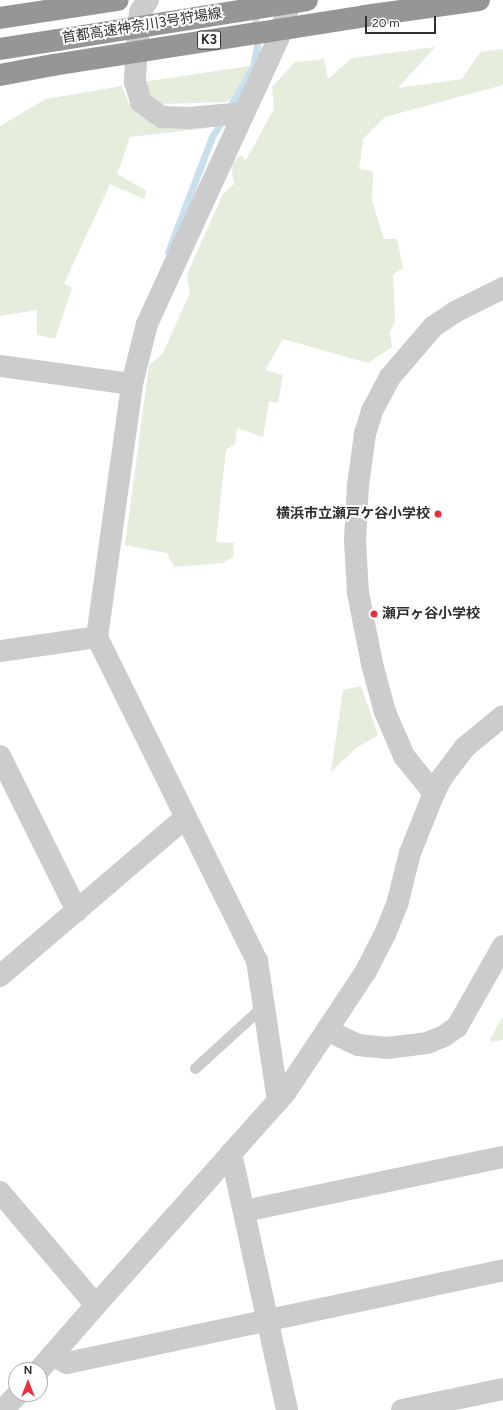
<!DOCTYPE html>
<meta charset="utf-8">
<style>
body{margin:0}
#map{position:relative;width:503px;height:1410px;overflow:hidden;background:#fff;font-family:Figtree,"Noto Sans JP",sans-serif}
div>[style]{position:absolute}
.green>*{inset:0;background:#e6eddd}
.stream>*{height:7px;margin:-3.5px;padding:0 3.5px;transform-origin:3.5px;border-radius:3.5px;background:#c8e0ed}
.service>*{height:11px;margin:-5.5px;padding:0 5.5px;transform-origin:5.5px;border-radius:5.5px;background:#ccc}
.minor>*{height:22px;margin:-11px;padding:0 11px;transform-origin:11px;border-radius:11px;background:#ccc}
.tertiary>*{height:22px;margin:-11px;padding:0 11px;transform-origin:11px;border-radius:11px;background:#ccc}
.motorway>*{height:22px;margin:-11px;padding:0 11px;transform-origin:11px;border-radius:11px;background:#969696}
.motorway-bridge>*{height:22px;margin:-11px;padding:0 11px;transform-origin:11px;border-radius:11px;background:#969696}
.dots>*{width:11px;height:11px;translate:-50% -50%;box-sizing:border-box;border:2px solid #fff;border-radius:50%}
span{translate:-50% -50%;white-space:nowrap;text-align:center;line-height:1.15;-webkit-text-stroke:4px #fff;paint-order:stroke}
.shield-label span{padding:1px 3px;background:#fff;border:1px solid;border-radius:3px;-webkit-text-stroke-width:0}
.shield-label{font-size:13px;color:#2f2f2f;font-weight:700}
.street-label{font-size:14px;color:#2f2f2f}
.poi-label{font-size:14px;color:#2f2f2f;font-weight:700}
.right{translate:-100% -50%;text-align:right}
.left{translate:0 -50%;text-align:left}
.north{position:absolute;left:8px;top:1362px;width:40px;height:40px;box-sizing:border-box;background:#fff;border:1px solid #acacac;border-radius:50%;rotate:0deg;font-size:11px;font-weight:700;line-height:16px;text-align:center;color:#2f2f2f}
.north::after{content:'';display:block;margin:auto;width:14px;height:18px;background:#eb2d3e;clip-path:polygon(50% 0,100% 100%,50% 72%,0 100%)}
.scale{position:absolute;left:365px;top:16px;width:71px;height:18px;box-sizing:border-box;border:2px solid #2f2f2f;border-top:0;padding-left:5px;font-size:12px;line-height:14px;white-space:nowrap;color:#2f2f2f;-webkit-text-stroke:3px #fff;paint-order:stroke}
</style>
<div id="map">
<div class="green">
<div style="clip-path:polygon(435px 47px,398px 88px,462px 79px,480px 52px,503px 49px,503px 85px,385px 117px,363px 139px,359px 169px,373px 171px,372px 201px,384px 239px,397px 239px,403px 268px,393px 275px,395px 321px,390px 332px,392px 347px,368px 363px,283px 339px,265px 370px,283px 375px,278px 403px,269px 401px,263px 437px,237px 428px,235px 444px,226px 450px,216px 542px,234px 543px,233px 557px,222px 563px,174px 567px,167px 553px,125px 545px,149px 365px,163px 353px,190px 293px,187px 274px,223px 194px,234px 184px,231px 165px,240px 155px,246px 160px,274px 109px,272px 87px,295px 62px,324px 59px,328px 79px,352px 58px)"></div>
<div style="clip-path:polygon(255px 65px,242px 93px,226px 102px,162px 104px,148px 95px,143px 82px)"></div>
<div style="clip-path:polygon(122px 86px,129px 104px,141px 116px,160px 123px,208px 120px,209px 128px,130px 137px,117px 174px,147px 191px,144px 199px,110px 184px,64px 284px,72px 288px,55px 339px,37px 335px,37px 310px,0 316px,0 126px,46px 99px)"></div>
<div style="clip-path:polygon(361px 686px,378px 735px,356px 748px,331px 772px,343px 690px)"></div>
<div style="clip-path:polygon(503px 1016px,503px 1040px,490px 1042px,490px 1039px)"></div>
</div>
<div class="stream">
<div style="left:228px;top:110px;width:50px;rotate:-59.8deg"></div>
<div style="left:253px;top:67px;width:21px;rotate:-79deg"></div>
<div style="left:257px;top:46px;width:36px;rotate:-93deg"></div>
<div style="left:168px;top:252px;width:123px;rotate:-69.1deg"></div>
<div style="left:212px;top:137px;width:21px;rotate:-59deg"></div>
</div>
<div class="service">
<div style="left:195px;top:1068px;width:93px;rotate:-42.4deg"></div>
</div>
<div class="minor">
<div style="left:148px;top:0;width:14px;rotate:124deg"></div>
<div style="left:140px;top:12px;width:48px;rotate:94.8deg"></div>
<div style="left:136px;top:60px;width:22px;rotate:93deg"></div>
<div style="left:135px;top:82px;width:21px;rotate:73deg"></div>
<div style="left:141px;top:102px;width:26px;rotate:36deg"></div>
<div style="left:162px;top:117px;width:27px;rotate:2deg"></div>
<div style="left:189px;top:118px;width:55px;rotate:-5.2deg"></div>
<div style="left:503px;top:288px;width:54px;rotate:153.4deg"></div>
<div style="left:455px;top:312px;width:27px;rotate:146deg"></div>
<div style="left:433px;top:327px;width:66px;rotate:130.7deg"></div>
<div style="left:390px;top:377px;width:38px;rotate:118deg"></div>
<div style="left:372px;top:411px;width:24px;rotate:107deg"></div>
<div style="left:365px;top:434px;width:51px;rotate:97.8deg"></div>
<div style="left:358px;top:485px;width:55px;rotate:93.1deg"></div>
<div style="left:355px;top:540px;width:53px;rotate:86.8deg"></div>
<div style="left:358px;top:593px;width:72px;rotate:78.8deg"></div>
<div style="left:372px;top:664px;width:50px;rotate:74.8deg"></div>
<div style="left:385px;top:712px;width:48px;rotate:66.6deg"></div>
<div style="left:404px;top:756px;width:48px;rotate:51deg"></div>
<div style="left:434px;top:793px;width:16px;rotate:-63deg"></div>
<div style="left:441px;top:779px;width:39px;rotate:-53deg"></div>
<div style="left:464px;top:748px;width:50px;rotate:-39.4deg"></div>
<div style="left:0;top:366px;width:133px;rotate:7.8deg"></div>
<div style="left:0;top:651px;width:98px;rotate:-8.2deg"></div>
<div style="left:0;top:756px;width:173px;rotate:63.6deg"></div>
<div style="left:0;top:976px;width:243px;rotate:-40.5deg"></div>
<div style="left:327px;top:1030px;width:34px;rotate:26deg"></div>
<div style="left:358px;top:1045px;width:29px;rotate:6deg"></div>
<div style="left:387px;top:1048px;width:40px;rotate:-7.1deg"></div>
<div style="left:427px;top:1043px;width:18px;rotate:-22deg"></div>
<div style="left:444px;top:1036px;width:16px;rotate:-35deg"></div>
<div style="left:457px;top:1027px;width:93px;rotate:-60.4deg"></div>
<div style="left:278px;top:1101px;width:142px;rotate:-98.5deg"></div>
<div style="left:257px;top:961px;width:361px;rotate:-116.3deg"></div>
<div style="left:97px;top:637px;width:255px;rotate:-82.1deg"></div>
<div style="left:132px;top:384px;width:62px;rotate:-76deg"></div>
<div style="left:147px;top:324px;width:314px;rotate:-65.3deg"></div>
<div style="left:278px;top:39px;width:41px;rotate:-71.6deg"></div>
<div style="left:231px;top:1153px;width:263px;rotate:77.7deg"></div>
<div style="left:0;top:1192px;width:148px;rotate:49.7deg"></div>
<div style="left:96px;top:1305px;width:86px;rotate:131.2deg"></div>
<div style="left:244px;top:1211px;width:265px;rotate:-11.8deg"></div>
<div style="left:52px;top:1355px;width:17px;rotate:28deg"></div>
<div style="left:67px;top:1363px;width:446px;rotate:-12deg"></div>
<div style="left:3px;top:1410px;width:22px;rotate:-47deg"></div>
<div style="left:402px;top:1410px;width:103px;rotate:-11.7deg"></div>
</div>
<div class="tertiary">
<div style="left:96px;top:1305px;width:284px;rotate:-48.3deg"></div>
<div style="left:285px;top:1093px;width:76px;rotate:-56.3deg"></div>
<div style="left:327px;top:1030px;width:71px;rotate:-56.5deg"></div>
<div style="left:366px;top:971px;width:42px;rotate:-62.8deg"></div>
<div style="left:385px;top:934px;width:35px;rotate:-68deg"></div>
<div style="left:398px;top:901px;width:49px;rotate:-76deg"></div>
<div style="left:410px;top:853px;width:65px;rotate:-68.2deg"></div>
</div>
<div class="motorway">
<div style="left:365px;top:16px;width:115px;rotate:-8deg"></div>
<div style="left:0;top:18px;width:119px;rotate:-8.7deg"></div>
<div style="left:0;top:49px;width:59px;rotate:-8.8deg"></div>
<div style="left:0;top:75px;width:54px;rotate:-10.7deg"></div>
</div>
<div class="motorway-bridge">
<div style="left:58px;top:40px;width:252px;rotate:-9.1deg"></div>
<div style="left:53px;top:65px;width:316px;rotate:-8.9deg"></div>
</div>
<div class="dots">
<div style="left:438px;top:514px;background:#eb2d3e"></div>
<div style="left:374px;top:614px;background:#eb2d3e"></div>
</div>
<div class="shield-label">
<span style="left:209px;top:40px">K3</span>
</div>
<div class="street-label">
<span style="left:142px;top:26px;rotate:-9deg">首都高速神奈川3号狩場線</span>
</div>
<div class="poi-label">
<span class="right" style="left:430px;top:514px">横浜市立瀬戸ケ谷小学校</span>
<span class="left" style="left:382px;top:614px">瀬戸ヶ谷小学校</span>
</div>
<div class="north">N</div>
<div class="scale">20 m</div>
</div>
